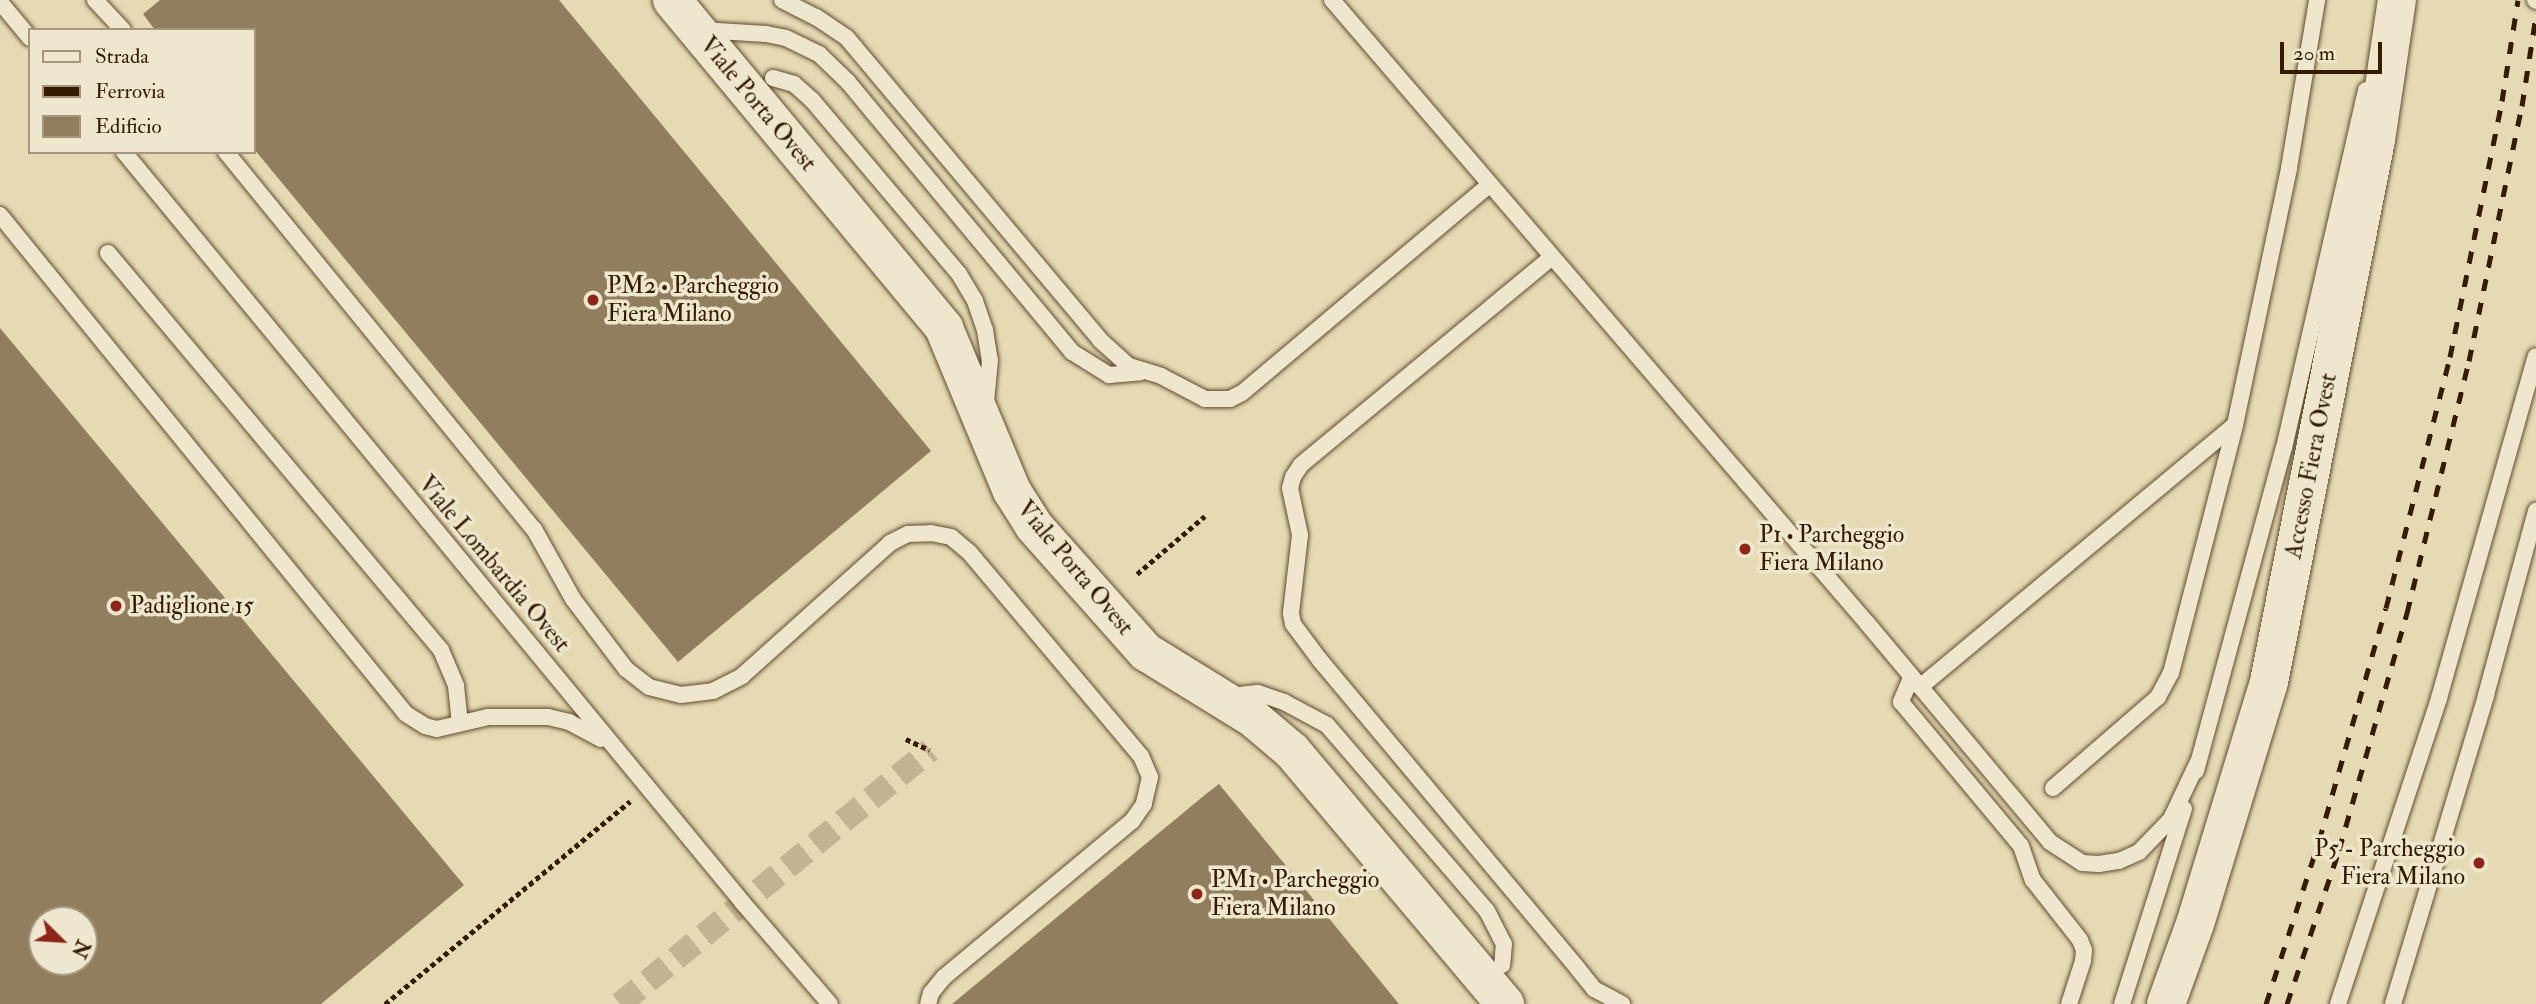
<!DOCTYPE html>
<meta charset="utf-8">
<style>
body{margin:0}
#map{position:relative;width:2536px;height:1004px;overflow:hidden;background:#e5dab4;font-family:"IM FELL Double Pica",serif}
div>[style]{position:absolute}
.building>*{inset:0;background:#907e5f}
.pedestrian-tunnel>*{height:24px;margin-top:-12px;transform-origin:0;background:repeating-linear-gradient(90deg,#c2b490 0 24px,transparent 0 36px)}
.path>*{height:4.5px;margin-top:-2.25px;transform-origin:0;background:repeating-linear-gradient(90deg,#341b02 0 5px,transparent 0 8.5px)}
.roads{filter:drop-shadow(0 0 2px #604b2e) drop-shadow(0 0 2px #604b2e)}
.service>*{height:16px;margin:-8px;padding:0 8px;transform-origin:8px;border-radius:8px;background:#eee7ce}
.tertiary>*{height:38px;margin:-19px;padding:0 19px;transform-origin:19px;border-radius:19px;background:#eee7ce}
.rail>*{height:5px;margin-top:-2.5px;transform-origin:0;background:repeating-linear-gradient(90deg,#341b02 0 12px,transparent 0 24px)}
.dots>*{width:19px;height:19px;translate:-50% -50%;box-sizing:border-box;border:4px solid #eee7ce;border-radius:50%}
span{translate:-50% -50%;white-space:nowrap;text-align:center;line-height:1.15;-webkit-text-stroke:7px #eee7ce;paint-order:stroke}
.street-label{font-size:24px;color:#341b02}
.poi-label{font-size:24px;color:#341b02}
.left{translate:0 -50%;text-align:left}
.right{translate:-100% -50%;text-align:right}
.legend{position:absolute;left:28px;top:28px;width:228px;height:126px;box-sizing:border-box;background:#eee7ce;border:2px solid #a4957c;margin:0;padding:9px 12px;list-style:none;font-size:21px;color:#341b02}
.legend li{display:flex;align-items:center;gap:14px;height:35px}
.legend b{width:35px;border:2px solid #a4957c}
.north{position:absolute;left:28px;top:906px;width:70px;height:70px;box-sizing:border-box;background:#eee7ce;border:2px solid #a4957c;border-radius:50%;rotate:114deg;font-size:19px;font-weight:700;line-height:28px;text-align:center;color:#341b02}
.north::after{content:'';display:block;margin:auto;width:24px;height:32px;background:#8f2418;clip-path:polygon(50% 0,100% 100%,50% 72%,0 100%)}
.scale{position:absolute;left:2280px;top:42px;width:102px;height:32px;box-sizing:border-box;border:4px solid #341b02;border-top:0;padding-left:9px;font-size:21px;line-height:24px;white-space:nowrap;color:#341b02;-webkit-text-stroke:5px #eee7ce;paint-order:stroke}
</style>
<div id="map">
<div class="building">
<div style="clip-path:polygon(160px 0,559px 0,931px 451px,678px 662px,254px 149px,254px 30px,155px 30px,143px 14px)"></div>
<div style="clip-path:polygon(evenodd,0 328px,464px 885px,321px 1004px,0 1004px,0 328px,42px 920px,84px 920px,84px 962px,42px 962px,42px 920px)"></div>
<div style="clip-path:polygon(1219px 784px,1399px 1004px,952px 1004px,1206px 794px)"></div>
</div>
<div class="pedestrian-tunnel">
<div style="left:620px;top:1004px;width:401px;rotate:-39.3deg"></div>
</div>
<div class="path">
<div style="left:1137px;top:574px;width:89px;rotate:-40.5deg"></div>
<div style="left:906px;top:739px;width:26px;rotate:25deg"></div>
<div style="left:385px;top:1004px;width:318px;rotate:-39.6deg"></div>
</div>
<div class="roads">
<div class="service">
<div style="left:95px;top:0;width:41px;rotate:47deg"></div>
<div style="left:782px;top:0;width:38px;rotate:27deg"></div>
<div style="left:816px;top:17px;width:37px;rotate:34deg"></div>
<div style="left:847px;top:38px;width:394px;rotate:50deg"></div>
<div style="left:1100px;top:340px;width:39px;rotate:42deg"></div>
<div style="left:1129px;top:366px;width:34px;rotate:17deg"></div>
<div style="left:1161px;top:376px;width:50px;rotate:27.6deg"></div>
<div style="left:1205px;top:399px;width:25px"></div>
<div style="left:1230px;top:399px;width:13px;rotate:-27deg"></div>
<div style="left:1242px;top:393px;width:324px;rotate:-40.1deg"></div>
<div style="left:1332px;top:0;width:821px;rotate:49.35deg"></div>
<div style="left:1867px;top:623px;width:285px;rotate:50.1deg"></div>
<div style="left:2050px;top:842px;width:38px;rotate:33deg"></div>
<div style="left:2082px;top:863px;width:17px;rotate:3deg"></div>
<div style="left:2099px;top:864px;width:20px;rotate:-9deg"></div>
<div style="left:2119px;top:861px;width:22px;rotate:-24deg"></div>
<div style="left:2139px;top:852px;width:46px;rotate:-45.9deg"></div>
<div style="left:2171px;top:819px;width:63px;rotate:-64.7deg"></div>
<div style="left:2535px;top:0;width:1px;rotate:45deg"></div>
<div style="left:0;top:2px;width:47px;rotate:50.2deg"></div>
<div style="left:701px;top:30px;width:65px;rotate:3.5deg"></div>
<div style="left:766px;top:34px;width:20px;rotate:11deg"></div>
<div style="left:786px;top:38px;width:37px;rotate:26deg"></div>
<div style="left:819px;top:54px;width:40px;rotate:44deg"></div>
<div style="left:848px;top:82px;width:351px;rotate:50.3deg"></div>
<div style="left:1072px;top:352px;width:44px;rotate:31.9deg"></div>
<div style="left:1109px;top:375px;width:32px;rotate:-5deg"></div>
<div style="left:773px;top:78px;width:22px;rotate:16deg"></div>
<div style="left:794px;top:84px;width:24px;rotate:42deg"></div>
<div style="left:812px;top:100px;width:228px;rotate:49.8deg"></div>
<div style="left:959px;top:274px;width:31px;rotate:59deg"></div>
<div style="left:975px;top:301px;width:31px;rotate:71deg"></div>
<div style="left:985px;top:330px;width:30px;rotate:81deg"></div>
<div style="left:990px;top:360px;width:42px;rotate:95.4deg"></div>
<div style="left:124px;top:152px;width:973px;rotate:50.5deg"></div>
<div style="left:743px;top:903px;width:133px;rotate:49.3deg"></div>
<div style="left:226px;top:152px;width:487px;rotate:50.8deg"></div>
<div style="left:534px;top:529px;width:80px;rotate:60.9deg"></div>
<div style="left:573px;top:599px;width:88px;rotate:52.9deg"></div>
<div style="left:626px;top:669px;width:29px;rotate:38deg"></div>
<div style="left:649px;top:687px;width:33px;rotate:14deg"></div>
<div style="left:681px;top:695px;width:32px;rotate:-7deg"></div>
<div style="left:713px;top:691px;width:33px;rotate:-27deg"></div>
<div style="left:742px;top:676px;width:199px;rotate:-41.9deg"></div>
<div style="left:890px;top:543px;width:20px;rotate:-27deg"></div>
<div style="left:908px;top:534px;width:23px;rotate:-2deg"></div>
<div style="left:931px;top:533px;width:20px;rotate:11deg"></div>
<div style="left:951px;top:537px;width:23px;rotate:40deg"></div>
<div style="left:969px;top:552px;width:267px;rotate:49.9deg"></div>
<div style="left:1141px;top:756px;width:23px;rotate:67deg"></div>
<div style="left:1150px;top:777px;width:28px;rotate:103deg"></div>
<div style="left:1144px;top:804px;width:21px;rotate:125deg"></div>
<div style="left:1132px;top:821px;width:244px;rotate:140.3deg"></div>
<div style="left:944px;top:977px;width:21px;rotate:129deg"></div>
<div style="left:931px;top:993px;width:11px;rotate:105deg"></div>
<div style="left:0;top:215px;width:643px;rotate:50.87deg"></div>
<div style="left:406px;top:714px;width:22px;rotate:32deg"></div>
<div style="left:425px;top:726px;width:12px;rotate:14deg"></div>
<div style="left:437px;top:729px;width:52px;rotate:-13.2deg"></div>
<div style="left:488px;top:717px;width:60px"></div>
<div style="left:548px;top:717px;width:22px;rotate:13deg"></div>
<div style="left:569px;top:722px;width:36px;rotate:28deg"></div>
<div style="left:108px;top:253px;width:518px;rotate:50.01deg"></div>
<div style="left:441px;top:650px;width:39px;rotate:67deg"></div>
<div style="left:456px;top:686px;width:37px;rotate:84deg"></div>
<div style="left:1552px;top:257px;width:326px;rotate:140.4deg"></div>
<div style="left:1301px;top:465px;width:14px;rotate:124deg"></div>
<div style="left:1293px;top:477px;width:11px;rotate:105deg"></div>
<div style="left:1290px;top:488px;width:48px;rotate:78deg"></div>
<div style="left:1300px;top:535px;width:79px;rotate:96.6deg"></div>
<div style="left:1291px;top:613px;width:11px;rotate:80deg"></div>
<div style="left:1293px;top:624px;width:44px;rotate:53.4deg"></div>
<div style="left:1319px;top:659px;width:404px;rotate:50.1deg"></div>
<div style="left:1578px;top:969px;width:26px;rotate:51deg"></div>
<div style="left:1594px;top:989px;width:32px;rotate:28deg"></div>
<div style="left:1911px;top:678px;width:26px;rotate:113deg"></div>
<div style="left:1901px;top:702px;width:187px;rotate:50.2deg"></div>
<div style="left:2021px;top:846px;width:36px;rotate:71deg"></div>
<div style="left:2033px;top:880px;width:76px;rotate:51.9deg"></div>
<div style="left:2080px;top:940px;width:11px;rotate:68deg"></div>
<div style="left:2084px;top:950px;width:11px;rotate:95deg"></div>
<div style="left:2083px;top:961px;width:45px;rotate:108deg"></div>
<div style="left:1920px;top:687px;width:410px;rotate:-39.8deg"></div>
<div style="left:1230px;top:696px;width:28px;rotate:-6deg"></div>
<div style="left:1258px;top:693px;width:28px;rotate:19deg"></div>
<div style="left:1284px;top:702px;width:49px;rotate:28.1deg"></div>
<div style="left:1327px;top:725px;width:245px;rotate:49.3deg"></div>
<div style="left:1487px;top:911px;width:37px;rotate:63deg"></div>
<div style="left:1504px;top:944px;width:21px;rotate:95deg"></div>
<div style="left:2196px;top:771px;width:335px;rotate:-74.8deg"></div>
<div style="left:2284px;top:448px;width:367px;rotate:-77.1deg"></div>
<div style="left:2053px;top:788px;width:139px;rotate:-40.9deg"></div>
<div style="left:2158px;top:697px;width:27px;rotate:-62deg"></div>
<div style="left:2171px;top:673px;width:256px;rotate:-75.5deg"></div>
<div style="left:2235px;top:425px;width:263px;rotate:-78.1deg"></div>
<div style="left:2289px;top:168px;width:170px;rotate:-80.5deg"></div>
<div style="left:2122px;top:1004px;width:205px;rotate:-72.4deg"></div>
<div style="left:2338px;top:1004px;width:322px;rotate:-71.7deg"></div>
<div style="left:2439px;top:698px;width:355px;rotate:-74.2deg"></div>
<div style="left:2393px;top:1004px;width:323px;rotate:-73.2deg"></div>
<div style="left:2486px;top:695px;width:191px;rotate:-74.8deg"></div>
</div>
<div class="tertiary">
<div style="left:672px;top:0;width:426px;rotate:50.3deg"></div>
<div style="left:944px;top:328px;width:177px;rotate:67.4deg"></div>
<div style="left:1012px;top:491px;width:41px;rotate:57.8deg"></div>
<div style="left:1034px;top:526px;width:169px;rotate:48.4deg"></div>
<div style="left:1146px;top:652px;width:126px;rotate:31.7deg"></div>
<div style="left:1253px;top:718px;width:51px;rotate:40.2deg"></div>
<div style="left:1292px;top:751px;width:331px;rotate:49.9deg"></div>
<div style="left:2166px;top:1004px;width:85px;rotate:-70.1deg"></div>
<div style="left:2195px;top:924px;width:253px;rotate:-73deg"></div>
<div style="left:2269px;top:682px;width:552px;rotate:-78.83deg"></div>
<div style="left:2376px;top:140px;width:142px;rotate:-81.5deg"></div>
</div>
</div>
<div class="rail">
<div style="left:2266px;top:1004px;width:171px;rotate:-72deg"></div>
<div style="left:2319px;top:841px;width:242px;rotate:-74deg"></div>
<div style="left:2386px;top:608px;width:259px;rotate:-75.7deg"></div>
<div style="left:2450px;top:357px;width:261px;rotate:-78.5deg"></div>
<div style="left:2502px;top:101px;width:102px;rotate:-81deg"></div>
<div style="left:2287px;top:1004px;width:163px;rotate:-71.3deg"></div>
<div style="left:2339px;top:850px;width:247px;rotate:-74deg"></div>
<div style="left:2407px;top:613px;width:260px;rotate:-76.2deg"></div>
<div style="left:2469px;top:361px;width:260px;rotate:-78.3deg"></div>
<div style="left:2522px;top:106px;width:91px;rotate:-81.2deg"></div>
</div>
<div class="dots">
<div style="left:593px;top:300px;background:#8f2418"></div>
<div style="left:1745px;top:549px;background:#8f2418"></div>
<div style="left:116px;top:606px;background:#8f2418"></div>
<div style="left:2479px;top:863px;background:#8f2418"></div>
<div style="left:1197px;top:894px;background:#8f2418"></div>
</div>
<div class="street-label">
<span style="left:758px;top:104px;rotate:50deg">Viale Porta Ovest</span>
<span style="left:2311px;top:466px;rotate:-79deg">Accesso Fiera Ovest</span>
<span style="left:494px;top:564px;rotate:50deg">Viale Lombardia Ovest</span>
<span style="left:1075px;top:568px;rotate:50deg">Viale Porta Ovest</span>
</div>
<div class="poi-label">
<span class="left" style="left:607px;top:300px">PM2 • Parcheggio<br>Fiera Milano</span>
<span class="left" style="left:1759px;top:549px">P1 • Parcheggio<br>Fiera Milano</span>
<span class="left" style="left:130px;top:606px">Padiglione 15</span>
<span class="right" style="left:2465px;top:863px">P5 - Parcheggio<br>Fiera Milano</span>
<span class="left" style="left:1211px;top:894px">PM1 • Parcheggio<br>Fiera Milano</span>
</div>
<ul class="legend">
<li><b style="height:9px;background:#eee7ce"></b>Strada</li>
<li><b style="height:9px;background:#341b02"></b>Ferrovia</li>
<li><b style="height:19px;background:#907e5f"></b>Edificio</li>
</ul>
<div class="north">N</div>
<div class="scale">20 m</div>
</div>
